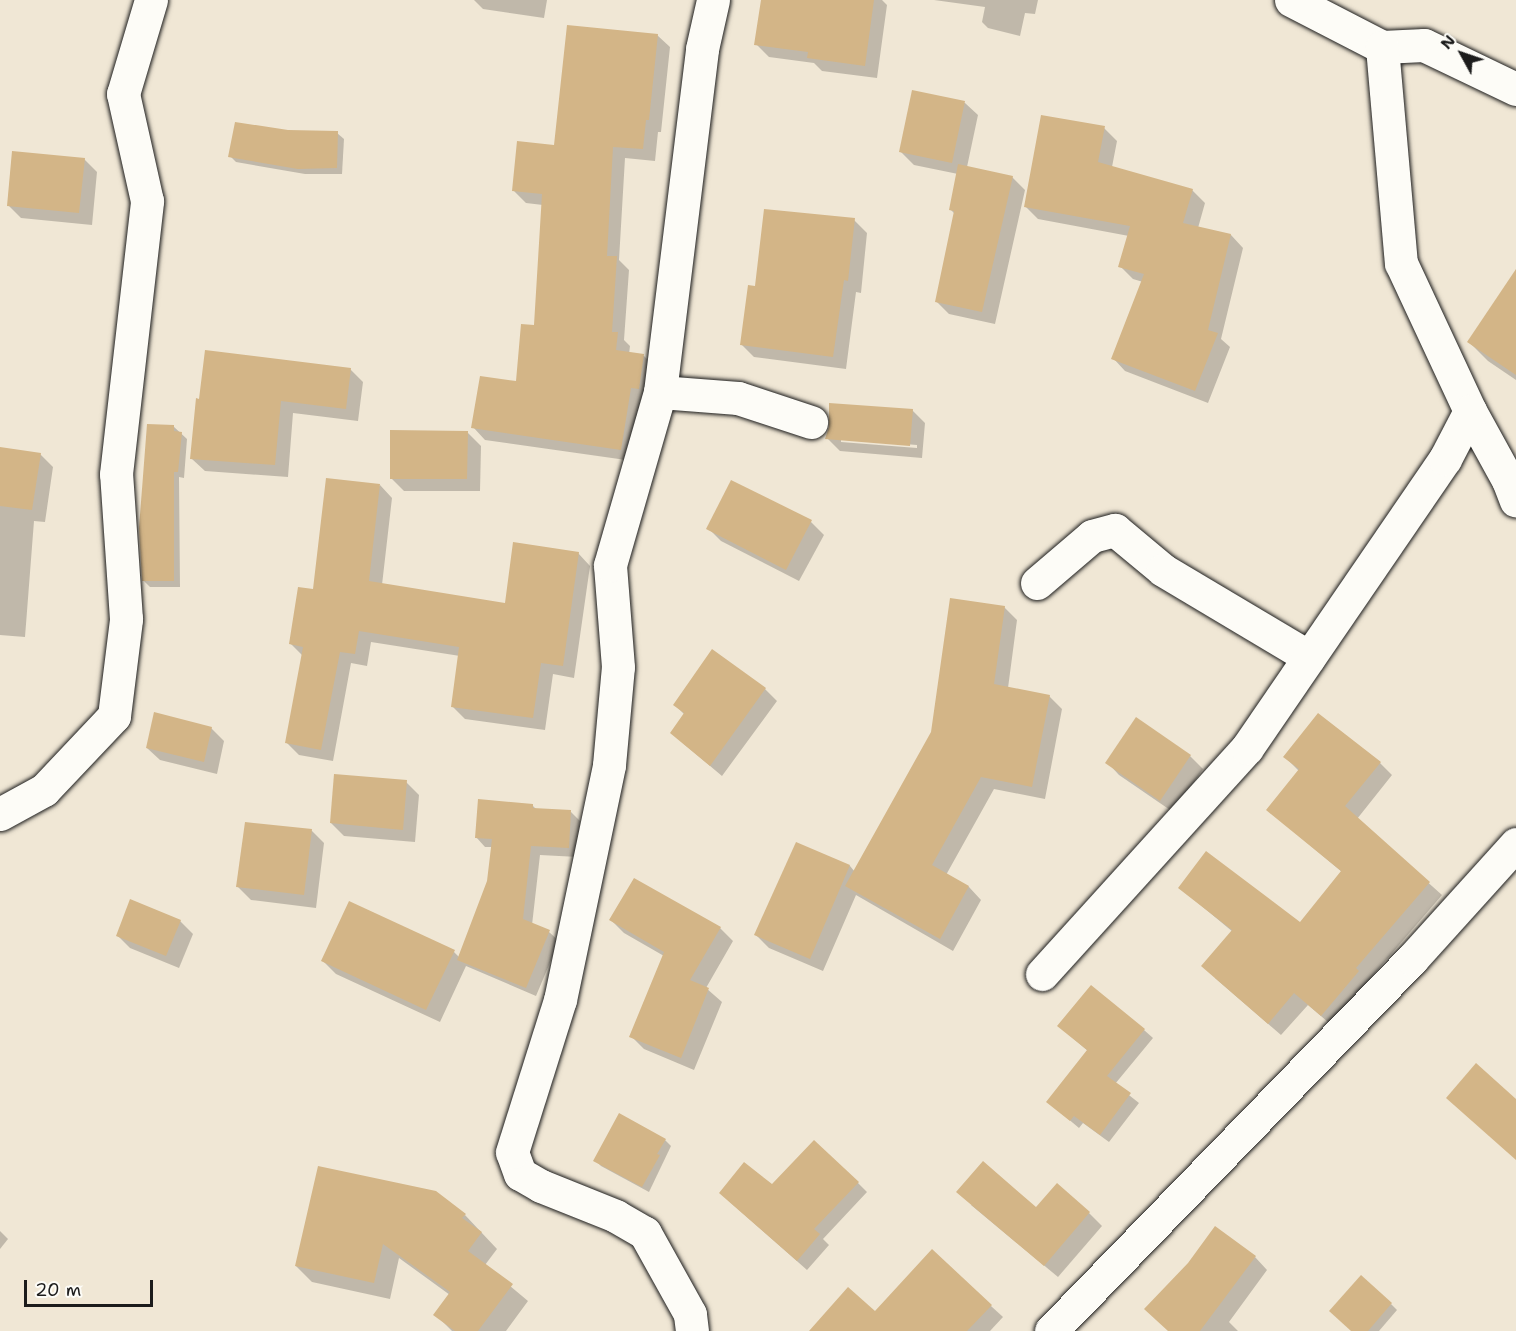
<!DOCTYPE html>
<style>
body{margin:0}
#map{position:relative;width:1516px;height:1331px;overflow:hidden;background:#f0e7d5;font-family:"Shantell Sans",sans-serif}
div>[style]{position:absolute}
.shadow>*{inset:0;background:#0003}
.building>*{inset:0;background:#d3b587}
.roads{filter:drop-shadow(0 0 2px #1c1c1c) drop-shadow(0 0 2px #1c1c1c)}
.minor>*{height:33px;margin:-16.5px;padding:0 16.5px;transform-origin:16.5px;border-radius:16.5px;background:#fdfcf7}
span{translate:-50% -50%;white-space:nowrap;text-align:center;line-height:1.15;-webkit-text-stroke:4.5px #fdfcf7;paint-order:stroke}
.north{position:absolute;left:1432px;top:24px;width:60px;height:60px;-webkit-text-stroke:4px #fdfcf7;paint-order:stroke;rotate:310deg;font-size:16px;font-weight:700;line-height:24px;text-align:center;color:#1c1c1c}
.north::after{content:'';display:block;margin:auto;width:21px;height:27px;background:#1c1c1c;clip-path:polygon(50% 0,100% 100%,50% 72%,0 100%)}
.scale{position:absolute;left:24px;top:1280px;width:129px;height:27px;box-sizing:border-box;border:3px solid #1c1c1c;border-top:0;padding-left:8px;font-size:18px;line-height:21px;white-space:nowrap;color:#1c1c1c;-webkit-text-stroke:4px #fdfcf7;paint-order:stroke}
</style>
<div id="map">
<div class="shadow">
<div style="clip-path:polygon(474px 0,547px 0,544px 18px,483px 9px)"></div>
<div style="clip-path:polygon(762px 0,882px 0,887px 5px,877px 78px,822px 71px,814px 63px,769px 57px,756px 44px)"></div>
<div style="clip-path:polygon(934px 0,1038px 0,1035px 14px,1025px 13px,1020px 36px,988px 28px,982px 22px,985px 7px)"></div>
<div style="clip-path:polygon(657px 35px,670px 47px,661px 132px,658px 132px,655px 161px,625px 158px,619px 260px,629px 270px,624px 340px,630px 346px,629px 354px,644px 356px,656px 368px,633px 461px,485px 440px,473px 427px,517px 383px,535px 327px,543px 205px,526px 203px,514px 191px)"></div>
<div style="clip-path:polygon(914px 92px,965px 103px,978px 115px,967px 167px,1012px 177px,1025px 190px,995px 324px,949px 314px,936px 301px,955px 214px,950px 209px,958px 174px,914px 165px,901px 152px)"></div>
<div style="clip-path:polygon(1104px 128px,1117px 141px,1112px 167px,1192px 190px,1205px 203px,1198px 228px,1231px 235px,1243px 248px,1221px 339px,1230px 347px,1208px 403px,1125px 371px,1113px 358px,1143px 282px,1133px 279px,1120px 266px,1129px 236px,1038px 219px,1025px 206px)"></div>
<div style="clip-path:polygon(337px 133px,344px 139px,342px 174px,305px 174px,236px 162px,230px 156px)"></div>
<div style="clip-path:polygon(84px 159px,97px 172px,92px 225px,21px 218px,8px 205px)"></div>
<div style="clip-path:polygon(854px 220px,867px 233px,861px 293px,856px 292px,846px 369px,754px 357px,741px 344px,757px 288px)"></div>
<div style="clip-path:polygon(1516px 272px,1516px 380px,1488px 361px,1469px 342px)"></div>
<div style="clip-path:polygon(350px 369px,363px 382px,358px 421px,293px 413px,288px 477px,205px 471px,192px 459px,197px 400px)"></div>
<div style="clip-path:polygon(evenodd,912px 410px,925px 423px,922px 458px,840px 451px,827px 438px,912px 410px,841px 439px,917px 445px,917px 448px,841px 442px,841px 439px)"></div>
<div style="clip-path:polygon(173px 426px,187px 439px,184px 478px,179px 477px,180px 587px,150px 587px,144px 581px)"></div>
<div style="clip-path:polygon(468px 433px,481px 446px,480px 491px,404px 491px,391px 478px)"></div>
<div style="clip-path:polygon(0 448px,40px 454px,53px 467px,45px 522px,34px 521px,25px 637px,0 635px)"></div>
<div style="clip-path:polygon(380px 485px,392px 498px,382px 585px,506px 604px,578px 553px,590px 566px,574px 678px,553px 674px,545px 730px,465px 719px,453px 707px,460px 656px,371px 642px,367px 666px,351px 663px,333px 761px,299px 755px,286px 742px,303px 656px,291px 644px,314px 591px)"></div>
<div style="clip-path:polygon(811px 522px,824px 535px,799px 581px,721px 541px,708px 528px)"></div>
<div style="clip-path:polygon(1004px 607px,1017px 620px,1008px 688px,1049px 696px,1062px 709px,1045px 799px,994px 789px,946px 875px,969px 887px,981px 900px,953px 951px,856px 895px,823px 971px,769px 948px,756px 935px,797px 844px,850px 866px,855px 872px)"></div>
<div style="clip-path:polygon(765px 689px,777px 701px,722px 776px,684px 744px,684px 714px,675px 705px)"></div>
<div style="clip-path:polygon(211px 728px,224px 741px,217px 774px,160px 760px,147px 748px)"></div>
<div style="clip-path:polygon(1190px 756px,1203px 769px,1173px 812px,1119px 775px,1107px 762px)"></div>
<div style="clip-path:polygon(1285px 757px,1380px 763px,1392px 775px,1357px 819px,1442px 895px,1368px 981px,1335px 1028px,1308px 1005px,1281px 1035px,1215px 978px,1233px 932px,1180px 888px,1300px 924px,1342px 872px,1268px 810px,1299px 771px)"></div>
<div style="clip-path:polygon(406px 782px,419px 795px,415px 842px,344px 836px,331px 823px)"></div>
<div style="clip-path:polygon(532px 805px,537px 810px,571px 812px,580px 821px,578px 857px,540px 855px,532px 925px,549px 932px,559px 941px,536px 996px,466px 966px,440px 1022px,336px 974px,323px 961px,454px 952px,460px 958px,489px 881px,492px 847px,485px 847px,476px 837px)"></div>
<div style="clip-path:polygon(311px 830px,324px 843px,316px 908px,251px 900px,238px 887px)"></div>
<div style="clip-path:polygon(634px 880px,720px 928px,733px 941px,706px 988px,722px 1002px,694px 1070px,644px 1049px,631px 1036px,664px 956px,624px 933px,611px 920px)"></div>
<div style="clip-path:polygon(180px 921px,193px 934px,179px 968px,130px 948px,117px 935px)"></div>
<div style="clip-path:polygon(1144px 1030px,1153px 1038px,1115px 1084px,1139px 1103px,1109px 1142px,1083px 1123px,1079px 1128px,1048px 1102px,1088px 1051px,1068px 1034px)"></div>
<div style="clip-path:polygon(665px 1140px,671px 1146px,649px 1192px,601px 1166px,595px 1160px)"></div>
<div style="clip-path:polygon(858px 1183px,867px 1192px,823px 1239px,829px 1245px,807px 1270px,730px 1202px,772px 1186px)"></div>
<div style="clip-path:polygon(971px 1205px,1089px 1213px,1102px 1226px,1058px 1277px)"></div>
<div style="clip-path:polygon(465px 1215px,497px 1249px,485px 1265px,528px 1301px,506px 1331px,452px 1331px,435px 1314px,450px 1295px,399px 1258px,390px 1299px,312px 1282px,296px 1266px)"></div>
<div style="clip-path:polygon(0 1231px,8px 1239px,0 1249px)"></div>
<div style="clip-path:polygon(1255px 1257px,1267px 1270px,1229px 1322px,1238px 1331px,1170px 1331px)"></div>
<div style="clip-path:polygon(1391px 1304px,1397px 1310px,1379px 1331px,1352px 1331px)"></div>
<div style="clip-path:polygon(991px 1306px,1003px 1317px,990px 1331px,837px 1331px,875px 1313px)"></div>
</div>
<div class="building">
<div style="clip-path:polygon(761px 0,874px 0,865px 66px,807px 58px,808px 52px,754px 45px)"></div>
<div style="clip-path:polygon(567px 25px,658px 34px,649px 120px,646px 120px,643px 149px,613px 147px,607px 256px,617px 256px,612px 332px,618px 332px,616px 350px,644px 354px,639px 389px,631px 388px,621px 450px,471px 428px,480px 376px,516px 381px,521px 324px,534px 325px,542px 194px,512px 191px,517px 141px,554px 145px)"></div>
<div style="clip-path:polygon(912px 90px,965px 101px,952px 163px,899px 152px)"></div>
<div style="clip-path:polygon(1041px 115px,1105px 126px,1098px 162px,1193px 189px,1183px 223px,1231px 234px,1208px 330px,1218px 333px,1195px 391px,1111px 359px,1144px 274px,1118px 267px,1130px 226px,1024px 207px)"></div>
<div style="clip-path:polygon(235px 122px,288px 130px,338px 131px,337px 168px,298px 169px,228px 157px)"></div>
<div style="clip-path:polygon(12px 151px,85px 158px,79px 213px,7px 206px)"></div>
<div style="clip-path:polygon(958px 164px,1013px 176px,982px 312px,935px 302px,954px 211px,949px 210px)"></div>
<div style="clip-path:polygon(764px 209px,855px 218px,848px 281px,844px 280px,833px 357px,740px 345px,748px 285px,755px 286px)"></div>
<div style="clip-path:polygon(1516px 269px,1516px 375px,1467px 342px)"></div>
<div style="clip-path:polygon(205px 350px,351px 368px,346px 409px,281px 401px,275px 465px,190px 459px,196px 398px,199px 399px)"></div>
<div style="clip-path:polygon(829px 403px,913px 409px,910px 446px,825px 439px,829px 427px)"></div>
<div style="clip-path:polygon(147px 424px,174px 425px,174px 431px,182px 432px,178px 472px,174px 472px,174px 581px,142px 581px,139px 528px)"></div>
<div style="clip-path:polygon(390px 430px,468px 431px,467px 479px,390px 479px)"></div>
<div style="clip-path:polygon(0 447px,41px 453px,32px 510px,0 506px)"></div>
<div style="clip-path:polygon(326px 478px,380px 484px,369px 581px,505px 603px,513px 542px,579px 552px,563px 666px,541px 663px,533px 718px,451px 707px,459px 647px,359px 631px,355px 654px,340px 652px,321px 750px,285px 743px,303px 647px,289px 644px,298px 587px,313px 589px)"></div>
<div style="clip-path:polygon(731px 480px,812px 520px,786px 570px,706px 529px)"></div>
<div style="clip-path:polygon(950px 598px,1005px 606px,994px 684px,1050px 695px,1032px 787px,981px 777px,932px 865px,969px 886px,940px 939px,845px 886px,931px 732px)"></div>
<div style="clip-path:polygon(712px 649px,766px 688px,710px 766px,670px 733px,684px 713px,673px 705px)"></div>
<div style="clip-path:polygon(154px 712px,212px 727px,204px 762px,146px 748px)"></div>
<div style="clip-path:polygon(1318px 713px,1381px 762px,1345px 806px,1430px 882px,1356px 968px,1359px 971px,1321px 1016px,1294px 993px,1268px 1024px,1201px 966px,1232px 930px,1178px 888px,1206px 851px,1300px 922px,1341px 871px,1266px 810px,1299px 769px,1283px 757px)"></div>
<div style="clip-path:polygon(1136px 717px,1191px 755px,1160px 801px,1105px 763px)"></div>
<div style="clip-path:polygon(334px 774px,407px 780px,403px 830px,330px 823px)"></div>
<div style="clip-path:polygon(478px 799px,533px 804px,533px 808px,571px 810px,569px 848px,531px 846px,523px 919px,550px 930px,526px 988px,457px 960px,487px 881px,492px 839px,475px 838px)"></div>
<div style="clip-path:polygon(245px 822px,312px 829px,304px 895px,236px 887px)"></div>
<div style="clip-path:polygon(796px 842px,850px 865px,810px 959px,754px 935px)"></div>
<div style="clip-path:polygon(634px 878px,721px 927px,690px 980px,709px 988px,681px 1058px,629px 1037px,664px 952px,609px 920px)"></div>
<div style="clip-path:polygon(130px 899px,181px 920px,166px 956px,116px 936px)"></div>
<div style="clip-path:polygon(349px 901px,455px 950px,426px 1010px,321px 961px)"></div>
<div style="clip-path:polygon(1091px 985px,1145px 1029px,1107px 1076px,1131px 1093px,1100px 1135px,1074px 1116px,1070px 1121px,1046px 1102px,1087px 1050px,1057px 1026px)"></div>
<div style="clip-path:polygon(1476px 1063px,1516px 1099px,1516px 1160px,1446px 1098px)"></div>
<div style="clip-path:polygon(619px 1113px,666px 1139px,657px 1154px,660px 1155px,642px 1187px,593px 1161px)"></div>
<div style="clip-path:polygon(814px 1140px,859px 1182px,814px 1229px,820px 1234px,797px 1261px,719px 1193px,744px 1162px,772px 1184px)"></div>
<div style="clip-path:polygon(983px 1161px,1036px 1207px,1057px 1183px,1090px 1212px,1044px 1266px,956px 1192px)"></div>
<div style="clip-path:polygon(318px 1166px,436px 1191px,466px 1214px,462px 1218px,482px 1232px,468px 1251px,513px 1284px,478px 1331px,455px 1331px,433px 1315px,450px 1292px,383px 1244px,374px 1283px,295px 1266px)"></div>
<div style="clip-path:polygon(1215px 1226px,1256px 1256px,1200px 1331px,1168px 1331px,1144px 1309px,1188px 1263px)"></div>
<div style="clip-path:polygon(932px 1249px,992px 1305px,967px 1331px,809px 1331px,848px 1287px,875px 1311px)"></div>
<div style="clip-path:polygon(1361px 1275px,1392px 1303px,1368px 1331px,1351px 1331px,1329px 1311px)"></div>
</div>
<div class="roads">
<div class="minor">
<div style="left:1291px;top:0;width:102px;rotate:27.3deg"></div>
<div style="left:1382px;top:47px;width:42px;rotate:-2.7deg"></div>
<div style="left:1424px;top:45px;width:102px;rotate:25.6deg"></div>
<div style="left:1382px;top:47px;width:217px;rotate:85deg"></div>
<div style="left:1401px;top:263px;width:163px;rotate:65deg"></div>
<div style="left:1470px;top:411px;width:79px;rotate:61.2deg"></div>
<div style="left:1508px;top:480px;width:22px;rotate:69deg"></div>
<div style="left:660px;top:392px;width:346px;rotate:-83deg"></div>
<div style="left:702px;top:49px;width:50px;rotate:-77.3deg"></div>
<div style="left:1037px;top:583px;width:72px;rotate:-40.5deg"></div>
<div style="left:1092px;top:536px;width:24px;rotate:-15deg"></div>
<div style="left:1115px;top:530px;width:62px;rotate:39.8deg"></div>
<div style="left:1163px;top:570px;width:170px;rotate:30.8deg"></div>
<div style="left:0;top:814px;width:50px;rotate:-28.6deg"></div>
<div style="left:44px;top:790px;width:102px;rotate:-46.6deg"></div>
<div style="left:114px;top:716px;width:98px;rotate:-82.9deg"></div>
<div style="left:126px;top:619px;width:145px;rotate:-93.9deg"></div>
<div style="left:116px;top:474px;width:275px;rotate:-83.5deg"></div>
<div style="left:147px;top:201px;width:110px;rotate:-102.6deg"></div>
<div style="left:123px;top:94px;width:98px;rotate:-73.4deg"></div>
<div style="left:1042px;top:974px;width:305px;rotate:-47.8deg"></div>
<div style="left:1247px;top:748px;width:350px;rotate:-55.6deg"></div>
<div style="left:1445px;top:459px;width:54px;rotate:-62.5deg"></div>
<div style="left:692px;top:1331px;width:17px;rotate:-97deg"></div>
<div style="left:690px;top:1314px;width:93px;rotate:-119.1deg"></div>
<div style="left:645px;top:1233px;width:34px;rotate:-150deg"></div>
<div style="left:616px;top:1216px;width:81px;rotate:-158.2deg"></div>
<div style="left:541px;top:1186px;width:24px;rotate:-150deg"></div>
<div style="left:520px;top:1174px;width:23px;rotate:-110deg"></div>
<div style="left:512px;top:1152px;width:159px;rotate:-72.5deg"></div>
<div style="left:560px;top:1000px;width:240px;rotate:-78.2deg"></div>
<div style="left:609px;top:765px;width:98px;rotate:-84.8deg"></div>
<div style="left:618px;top:667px;width:102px;rotate:-94.5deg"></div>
<div style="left:610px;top:565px;width:180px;rotate:-73.9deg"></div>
<div style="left:660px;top:392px;width:78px;rotate:4.4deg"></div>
<div style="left:738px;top:398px;width:77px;rotate:18.2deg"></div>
<div style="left:1051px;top:1331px;width:518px;rotate:-45.86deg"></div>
<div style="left:1412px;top:959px;width:155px;rotate:-47.9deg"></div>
</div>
</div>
<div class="north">N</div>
<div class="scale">20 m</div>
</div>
